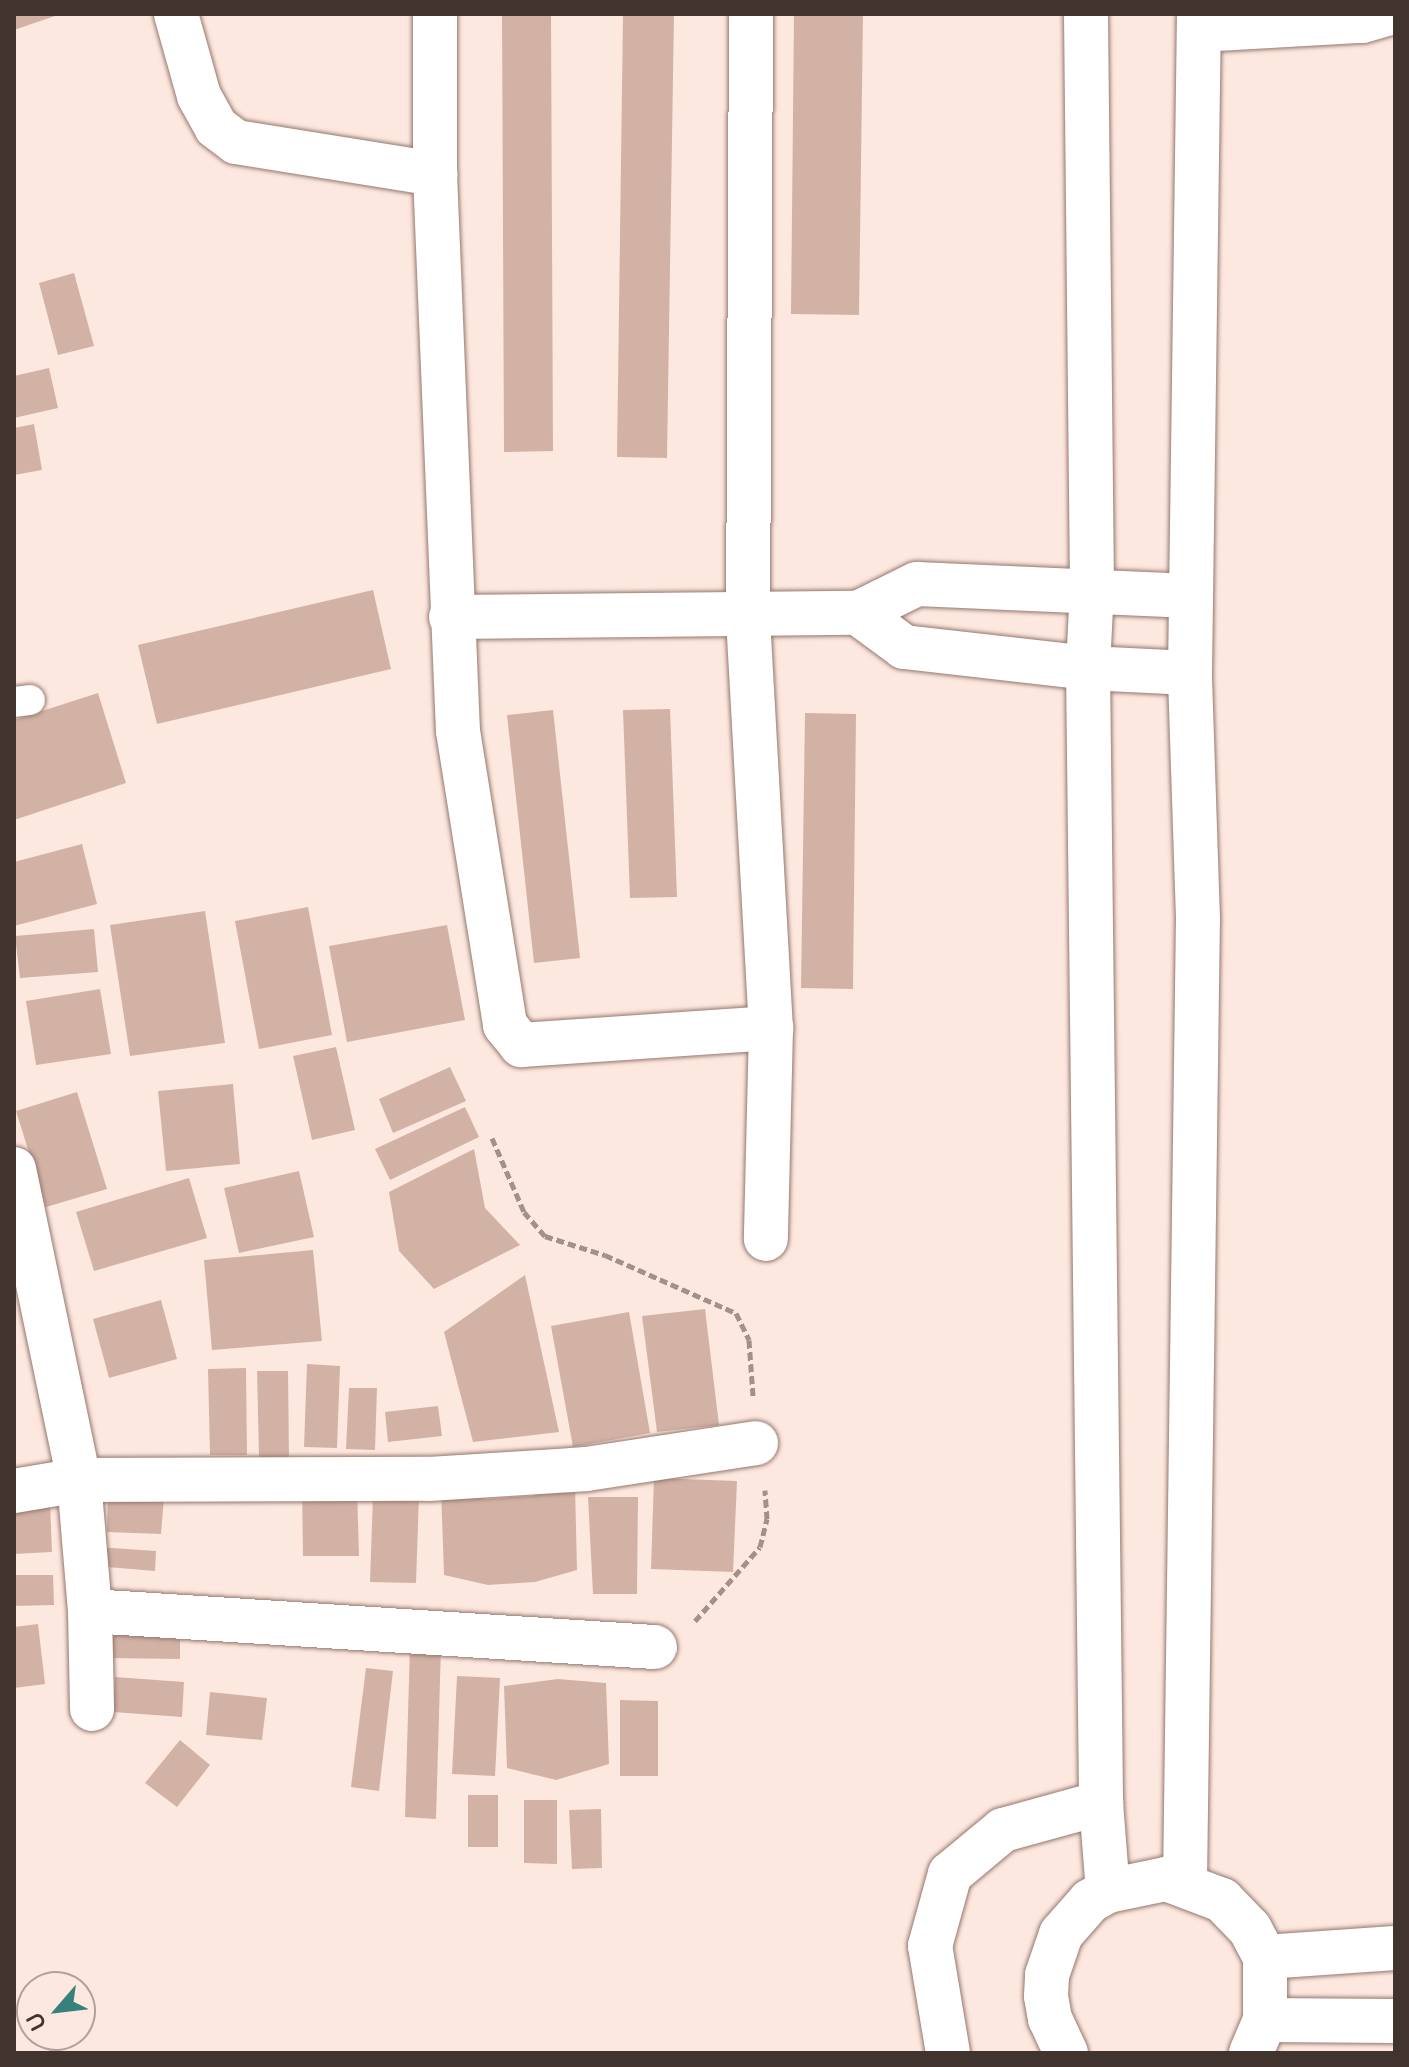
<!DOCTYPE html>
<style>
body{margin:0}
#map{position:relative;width:1409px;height:2067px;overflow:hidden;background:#fde8e0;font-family:"Varela Round",sans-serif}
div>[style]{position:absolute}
.building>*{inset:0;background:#d3b2a6}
.path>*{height:5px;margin-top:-2.5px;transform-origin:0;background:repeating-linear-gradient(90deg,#a2908a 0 8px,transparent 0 12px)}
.roads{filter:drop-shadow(0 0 2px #95776c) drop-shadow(0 0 2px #95776c)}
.lane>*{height:30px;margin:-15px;padding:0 15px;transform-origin:15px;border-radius:15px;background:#fff}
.street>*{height:44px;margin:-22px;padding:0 22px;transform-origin:22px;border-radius:22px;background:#fff}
span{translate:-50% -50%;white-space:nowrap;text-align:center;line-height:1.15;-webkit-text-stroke:8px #fde8e0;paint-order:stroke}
.frame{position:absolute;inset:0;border:16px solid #41342f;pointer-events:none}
.north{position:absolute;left:16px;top:1971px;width:80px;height:80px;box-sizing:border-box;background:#fde8e0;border:2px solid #b2a099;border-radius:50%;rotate:242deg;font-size:22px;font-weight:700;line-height:32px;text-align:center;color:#41342f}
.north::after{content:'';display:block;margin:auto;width:28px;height:36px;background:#38807c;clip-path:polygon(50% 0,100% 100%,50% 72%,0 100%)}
</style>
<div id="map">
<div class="building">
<div style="clip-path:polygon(14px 14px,54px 14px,55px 16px,14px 30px)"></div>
<div style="clip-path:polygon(502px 14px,551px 14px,553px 451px,504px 452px)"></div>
<div style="clip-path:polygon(623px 14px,674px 14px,667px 458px,617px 457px)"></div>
<div style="clip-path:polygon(794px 14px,863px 14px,859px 315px,791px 314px)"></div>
<div style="clip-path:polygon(74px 273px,94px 346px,58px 355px,39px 283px)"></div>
<div style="clip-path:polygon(49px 368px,58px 408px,14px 418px,14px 376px)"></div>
<div style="clip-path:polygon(34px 424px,42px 470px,14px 475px,14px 428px)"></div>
<div style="clip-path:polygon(373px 590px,391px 669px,157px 724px,138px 645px)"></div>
<div style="clip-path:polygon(98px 693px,126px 783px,14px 820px,14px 720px)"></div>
<div style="clip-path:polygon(670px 709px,677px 897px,630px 898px,623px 710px)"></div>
<div style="clip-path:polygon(553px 710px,580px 958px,534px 963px,507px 715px)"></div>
<div style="clip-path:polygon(805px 713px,856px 714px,853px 989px,801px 988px)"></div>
<div style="clip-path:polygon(82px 844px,97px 904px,14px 926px,14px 862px)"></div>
<div style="clip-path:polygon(308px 907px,332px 1035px,259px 1049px,235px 921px)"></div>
<div style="clip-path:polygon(205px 911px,225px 1043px,130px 1056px,110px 925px)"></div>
<div style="clip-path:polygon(447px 925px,465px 1020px,347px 1042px,329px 946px)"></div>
<div style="clip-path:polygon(94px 929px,98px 972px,20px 978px,15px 936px)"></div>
<div style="clip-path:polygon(100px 989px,111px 1054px,36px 1065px,26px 1001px)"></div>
<div style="clip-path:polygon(336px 1047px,355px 1130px,312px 1140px,293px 1056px)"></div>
<div style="clip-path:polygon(450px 1067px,466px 1101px,393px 1133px,379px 1099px)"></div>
<div style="clip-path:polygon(233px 1084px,240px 1164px,166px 1171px,158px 1091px)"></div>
<div style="clip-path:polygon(77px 1092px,107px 1189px,46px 1207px,16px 1111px)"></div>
<div style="clip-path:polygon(465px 1107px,479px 1137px,390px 1180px,375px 1149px)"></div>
<div style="clip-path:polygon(474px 1149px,485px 1208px,520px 1245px,434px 1289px,399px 1251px,389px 1192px)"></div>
<div style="clip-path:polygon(299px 1171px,314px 1237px,239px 1253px,224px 1188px)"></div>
<div style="clip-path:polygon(189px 1178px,207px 1238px,94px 1271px,76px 1212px)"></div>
<div style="clip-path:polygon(313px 1250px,322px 1341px,212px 1350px,204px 1260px)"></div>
<div style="clip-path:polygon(525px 1275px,559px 1432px,473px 1442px,444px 1332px)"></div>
<div style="clip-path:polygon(161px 1300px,177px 1359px,109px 1378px,93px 1319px)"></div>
<div style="clip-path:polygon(705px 1309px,719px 1425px,657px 1432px,642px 1316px)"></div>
<div style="clip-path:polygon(629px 1312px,650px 1433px,573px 1447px,551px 1326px)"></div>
<div style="clip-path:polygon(307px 1364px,340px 1366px,337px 1448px,304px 1447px)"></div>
<div style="clip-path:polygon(246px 1368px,247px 1455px,210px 1455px,208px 1369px)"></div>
<div style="clip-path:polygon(257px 1371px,288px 1371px,289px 1457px,259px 1457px)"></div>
<div style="clip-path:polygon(349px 1388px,377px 1388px,375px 1450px,346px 1449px)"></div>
<div style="clip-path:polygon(438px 1406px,442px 1436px,388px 1442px,385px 1412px)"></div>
<div style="clip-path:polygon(654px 1478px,737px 1481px,733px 1572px,651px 1569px)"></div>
<div style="clip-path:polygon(575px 1484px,577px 1570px,535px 1582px,488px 1585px,444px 1575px,441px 1488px,486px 1499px,532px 1496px)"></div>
<div style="clip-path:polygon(357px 1487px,359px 1556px,303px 1556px,302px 1488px)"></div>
<div style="clip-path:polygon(108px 1494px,164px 1497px,161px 1534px,107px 1532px)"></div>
<div style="clip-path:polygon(373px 1495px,419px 1496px,416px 1583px,370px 1582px)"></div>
<div style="clip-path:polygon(588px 1497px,638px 1497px,637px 1594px,593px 1594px)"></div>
<div style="clip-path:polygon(50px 1503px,52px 1552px,14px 1554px,14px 1505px)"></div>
<div style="clip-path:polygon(97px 1547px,156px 1551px,155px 1571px,96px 1566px)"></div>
<div style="clip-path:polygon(14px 1575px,53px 1575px,54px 1605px,14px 1606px)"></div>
<div style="clip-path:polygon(38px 1624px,45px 1684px,14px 1688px,14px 1627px)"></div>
<div style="clip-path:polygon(108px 1625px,180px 1625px,180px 1659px,108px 1658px)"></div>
<div style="clip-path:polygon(410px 1645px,441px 1646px,436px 1819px,405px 1817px)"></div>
<div style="clip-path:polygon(366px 1668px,393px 1671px,379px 1791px,351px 1787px)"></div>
<div style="clip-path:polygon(457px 1676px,500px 1678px,495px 1776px,452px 1774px)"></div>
<div style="clip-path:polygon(115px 1677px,184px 1682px,182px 1717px,113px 1712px)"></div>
<div style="clip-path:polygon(558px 1679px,606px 1683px,609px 1764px,556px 1780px,507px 1768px,504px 1686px)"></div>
<div style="clip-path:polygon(210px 1692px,267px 1698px,262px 1740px,206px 1735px)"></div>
<div style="clip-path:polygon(620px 1700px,658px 1701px,658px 1776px,620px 1776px)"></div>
<div style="clip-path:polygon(180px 1740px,210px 1765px,177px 1807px,145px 1783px)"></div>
<div style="clip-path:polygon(468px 1795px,498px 1795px,498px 1847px,468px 1847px)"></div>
<div style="clip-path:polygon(524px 1800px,557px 1800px,557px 1864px,524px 1863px)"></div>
<div style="clip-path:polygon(601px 1809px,602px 1868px,572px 1869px,569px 1810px)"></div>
</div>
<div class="path">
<div style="left:492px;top:1138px;width:81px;rotate:66.6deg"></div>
<div style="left:524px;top:1212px;width:32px;rotate:49deg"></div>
<div style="left:545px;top:1236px;width:63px;rotate:17.6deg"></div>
<div style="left:605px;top:1255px;width:143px;rotate:23.9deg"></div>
<div style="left:736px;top:1313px;width:30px;rotate:64deg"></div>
<div style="left:749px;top:1340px;width:56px;rotate:85.9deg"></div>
<div style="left:695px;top:1621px;width:98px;rotate:-48.7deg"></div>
<div style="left:760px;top:1547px;width:29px;rotate:-76deg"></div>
<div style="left:767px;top:1519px;width:29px;rotate:-94deg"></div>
</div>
<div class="roads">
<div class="lane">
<div style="left:14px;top:702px;width:16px;rotate:-7deg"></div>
</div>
<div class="street">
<div style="left:176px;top:14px;width:85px;rotate:74.3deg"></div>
<div style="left:199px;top:96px;width:35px;rotate:61deg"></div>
<div style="left:216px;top:127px;width:25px;rotate:37deg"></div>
<div style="left:236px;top:142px;width:202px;rotate:9.1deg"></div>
<div style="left:435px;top:14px;width:160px;rotate:90deg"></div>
<div style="left:435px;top:174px;width:557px;rotate:87.64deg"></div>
<div style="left:458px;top:731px;width:298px;rotate:80.9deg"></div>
<div style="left:505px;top:1025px;width:26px;rotate:51deg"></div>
<div style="left:521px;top:1045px;width:251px;rotate:-3.9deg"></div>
<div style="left:751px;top:14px;width:604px;rotate:90.28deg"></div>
<div style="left:748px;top:618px;width:411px;rotate:86.8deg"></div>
<div style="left:771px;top:1028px;width:211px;rotate:91.4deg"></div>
<div style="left:1086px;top:14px;width:574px;rotate:89.4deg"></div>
<div style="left:1092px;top:588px;width:80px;rotate:92.9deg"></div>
<div style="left:1088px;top:668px;width:1135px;rotate:89.34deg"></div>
<div style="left:1101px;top:1803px;width:88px;rotate:85.5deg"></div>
<div style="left:1199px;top:30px;width:163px;rotate:-3.2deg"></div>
<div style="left:1362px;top:21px;width:26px;rotate:-16deg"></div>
<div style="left:858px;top:613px;width:57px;rotate:36.5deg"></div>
<div style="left:904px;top:647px;width:185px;rotate:6.5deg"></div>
<div style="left:1088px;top:668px;width:102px;rotate:2.8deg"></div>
<div style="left:451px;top:617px;width:407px;rotate:-0.6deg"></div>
<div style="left:858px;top:613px;width:66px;rotate:-26.2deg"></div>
<div style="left:917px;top:584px;width:274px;rotate:2.5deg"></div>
<div style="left:14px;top:1169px;width:318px;rotate:78.2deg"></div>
<div style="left:79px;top:1480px;width:131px;rotate:85.2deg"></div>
<div style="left:90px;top:1611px;width:98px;rotate:88.8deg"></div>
<div style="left:14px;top:1491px;width:66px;rotate:-9.6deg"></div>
<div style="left:79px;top:1480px;width:350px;rotate:-0.2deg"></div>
<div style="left:429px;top:1479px;width:158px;rotate:-3.6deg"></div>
<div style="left:587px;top:1469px;width:171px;rotate:-8.7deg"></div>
<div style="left:90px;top:1611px;width:566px;rotate:3.65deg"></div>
<div style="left:1185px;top:1883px;width:964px;rotate:-89.23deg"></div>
<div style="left:1198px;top:919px;width:246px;rotate:-91.9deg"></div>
<div style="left:1190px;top:673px;width:659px;rotate:-89.22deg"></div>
<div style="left:1265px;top:1957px;width:130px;rotate:-4deg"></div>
<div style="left:1265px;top:2020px;width:130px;rotate:0.4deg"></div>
<div style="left:948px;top:2053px;width:109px;rotate:-99.5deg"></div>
<div style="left:930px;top:1946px;width:75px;rotate:-74.5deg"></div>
<div style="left:950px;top:1874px;width:69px;rotate:-39.7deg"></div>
<div style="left:1003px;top:1830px;width:102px;rotate:-15.4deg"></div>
<div style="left:1066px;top:2053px;width:38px;rotate:-115deg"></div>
<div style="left:1050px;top:2019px;width:23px;rotate:-100deg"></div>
<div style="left:1046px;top:1996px;width:21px;rotate:-87deg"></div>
<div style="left:1047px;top:1975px;width:43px;rotate:-71.1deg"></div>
<div style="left:1061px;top:1934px;width:44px;rotate:-48.7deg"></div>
<div style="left:1090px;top:1901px;width:21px;rotate:-29deg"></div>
<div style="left:1108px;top:1891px;width:59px;rotate:-11.7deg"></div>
<div style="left:1166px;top:1879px;width:60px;rotate:20.6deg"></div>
<div style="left:1222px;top:1900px;width:40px;rotate:46deg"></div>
<div style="left:1250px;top:1929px;width:32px;rotate:62deg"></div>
<div style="left:1265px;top:1957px;width:63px;rotate:90deg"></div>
<div style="left:1265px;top:2020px;width:36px;rotate:113deg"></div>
</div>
</div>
<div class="frame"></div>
<div class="north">U</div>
</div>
